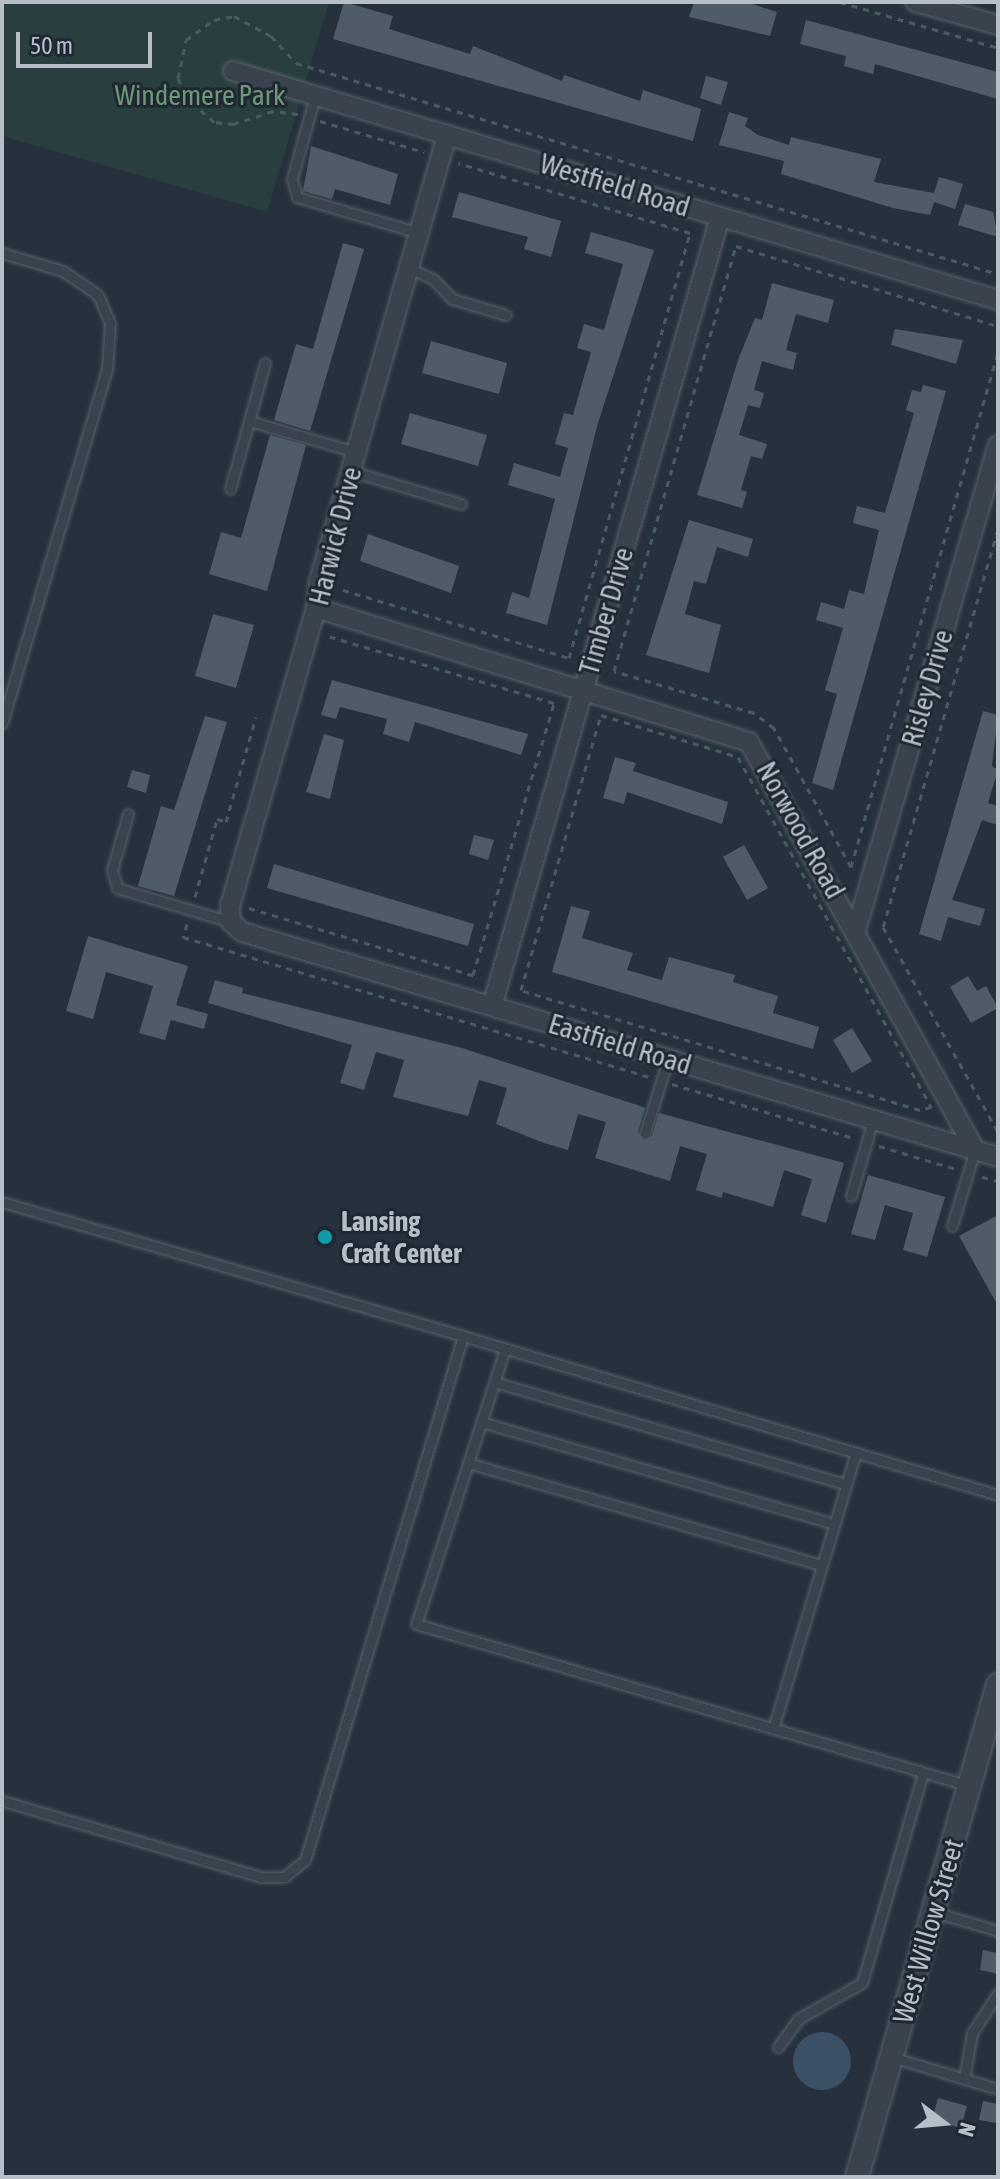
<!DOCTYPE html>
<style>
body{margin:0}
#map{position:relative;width:1000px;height:2179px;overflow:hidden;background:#26313d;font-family:"Asap Condensed",sans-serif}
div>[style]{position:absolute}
.green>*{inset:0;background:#293f3f}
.water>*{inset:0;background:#3c5065}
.round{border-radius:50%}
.building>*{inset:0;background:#4f5c68}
.path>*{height:3px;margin-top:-1.5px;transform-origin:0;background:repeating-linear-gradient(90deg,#485c5d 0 6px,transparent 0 12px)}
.roads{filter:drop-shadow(0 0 2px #58616b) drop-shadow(0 0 2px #58616b)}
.service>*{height:9px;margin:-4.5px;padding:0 4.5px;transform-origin:4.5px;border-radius:4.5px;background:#3a434d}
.minor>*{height:18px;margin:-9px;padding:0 9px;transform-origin:9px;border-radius:9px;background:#3a434d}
.tertiary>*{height:22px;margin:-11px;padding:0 11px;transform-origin:11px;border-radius:11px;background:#3a434d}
.dots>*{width:22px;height:22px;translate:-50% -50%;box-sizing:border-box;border:4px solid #1f2832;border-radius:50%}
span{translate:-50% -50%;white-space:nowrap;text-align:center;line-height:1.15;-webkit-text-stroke:6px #1f2832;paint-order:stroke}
.park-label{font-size:28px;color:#6e9875}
.street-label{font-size:28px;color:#b6bec8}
.poi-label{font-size:28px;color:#b6bec8;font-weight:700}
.left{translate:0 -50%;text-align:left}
.frame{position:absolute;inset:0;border:4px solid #b6bec8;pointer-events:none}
.north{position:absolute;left:904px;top:2083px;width:80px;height:80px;-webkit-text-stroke:6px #1f2832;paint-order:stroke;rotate:106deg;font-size:22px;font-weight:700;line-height:32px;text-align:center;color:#b6bec8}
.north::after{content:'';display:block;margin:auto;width:28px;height:36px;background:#b6bec8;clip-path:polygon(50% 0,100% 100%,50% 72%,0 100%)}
.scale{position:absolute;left:16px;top:32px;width:136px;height:36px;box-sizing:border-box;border:4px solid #b6bec8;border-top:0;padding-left:10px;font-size:24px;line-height:28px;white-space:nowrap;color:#b6bec8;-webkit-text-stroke:6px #1f2832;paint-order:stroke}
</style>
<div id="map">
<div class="green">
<div style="clip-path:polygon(2px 2px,329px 2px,267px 212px,2px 136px)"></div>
</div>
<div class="water">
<div class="round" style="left:793px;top:2032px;width:58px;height:58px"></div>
</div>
<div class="building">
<div style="clip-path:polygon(344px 2px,393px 16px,389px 29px,470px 54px,473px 46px,562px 81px,564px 75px,640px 101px,643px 90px,701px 109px,693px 141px,333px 39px)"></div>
<div style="clip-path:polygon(694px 2px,746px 2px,777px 12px,770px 36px,689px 17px)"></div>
<div style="clip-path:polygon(806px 20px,998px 72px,998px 99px,875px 64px,873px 74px,844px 66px,846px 56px,800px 44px)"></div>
<div style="clip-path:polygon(706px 76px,728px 82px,721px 105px,700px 98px)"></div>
<div style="clip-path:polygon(729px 112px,748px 118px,745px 126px,758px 135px,789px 145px,791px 137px,881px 159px,874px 182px,934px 193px,939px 177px,963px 184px,955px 209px,934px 202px,930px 215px,893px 208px,781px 174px,784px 161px,719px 145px)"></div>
<div style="clip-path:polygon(311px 146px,398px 174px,390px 205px,335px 189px,332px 199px,303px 191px)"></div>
<div style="clip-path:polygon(459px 192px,561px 221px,551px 257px,524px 249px,528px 237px,452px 217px)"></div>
<div style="clip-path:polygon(965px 204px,993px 212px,998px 237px,958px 225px)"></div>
<div style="clip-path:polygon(591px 232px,654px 250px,598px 423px,547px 625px,506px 613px,512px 592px,529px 598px,555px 499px,508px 485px,514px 463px,560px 477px,568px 448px,555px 444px,564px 413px,573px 415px,591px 352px,577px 348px,584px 324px,604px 330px,623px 264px,585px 253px)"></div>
<div style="clip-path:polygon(343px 243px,364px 249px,310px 431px,274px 420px,296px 344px,313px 349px)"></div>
<div style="clip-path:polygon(772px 283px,834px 300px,828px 323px,796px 314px,786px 350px,797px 353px,793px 370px,762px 361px,754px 390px,764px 393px,760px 408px,748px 405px,739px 435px,767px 444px,762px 459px,751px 456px,741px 490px,747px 492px,742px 508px,697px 495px,738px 360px,755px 318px,762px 320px)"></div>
<div style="clip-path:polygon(895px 329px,963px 340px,956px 364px,891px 345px)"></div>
<div style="clip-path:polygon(431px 341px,507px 363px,499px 394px,422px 373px)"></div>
<div style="clip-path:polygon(923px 385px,946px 391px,833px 790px,812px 783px,837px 694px,825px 690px,843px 628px,816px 620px,821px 602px,844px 609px,849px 590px,864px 594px,879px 530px,853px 523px,857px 506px,885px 513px,914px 413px,906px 410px,912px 390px,921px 392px)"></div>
<div style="clip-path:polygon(410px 413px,487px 435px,478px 466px,401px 444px)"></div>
<div style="clip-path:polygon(270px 435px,306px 445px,267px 591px,209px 574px,221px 532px,241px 538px)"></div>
<div style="clip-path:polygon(689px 520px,753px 539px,748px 557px,717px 547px,706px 584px,694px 581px,685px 614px,721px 625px,709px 673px,646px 655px)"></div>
<div style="clip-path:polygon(368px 534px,459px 566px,451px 593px,360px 561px)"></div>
<div style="clip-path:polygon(213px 614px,254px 625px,236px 688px,195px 676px)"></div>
<div style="clip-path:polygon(332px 680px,528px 734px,521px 755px,415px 722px,409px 742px,383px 734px,387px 719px,340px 707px,336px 719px,321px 715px)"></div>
<div style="clip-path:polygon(983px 711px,998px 715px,992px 766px,998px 770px,988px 803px,998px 806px,998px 825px,982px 820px,952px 900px,985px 909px,980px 926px,948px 917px,941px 941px,919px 934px)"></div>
<div style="clip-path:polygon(205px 716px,227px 722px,174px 896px,138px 886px,161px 806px,174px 810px)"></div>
<div style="clip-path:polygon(324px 734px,344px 740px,330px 799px,306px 792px)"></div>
<div style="clip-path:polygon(615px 757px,636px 763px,633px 771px,728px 802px,722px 824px,627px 792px,624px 804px,603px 798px)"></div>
<div style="clip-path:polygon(132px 770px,150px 775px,146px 793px,127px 787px)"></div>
<div style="clip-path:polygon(474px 835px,494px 840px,488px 860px,469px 854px)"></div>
<div style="clip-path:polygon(744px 845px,768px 888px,747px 900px,723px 857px)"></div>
<div style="clip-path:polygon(274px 864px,474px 924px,468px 946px,267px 888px)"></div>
<div style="clip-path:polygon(571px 906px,590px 911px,582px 938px,633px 953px,627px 970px,662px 980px,669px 957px,735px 975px,733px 982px,778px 996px,773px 1013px,819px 1027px,813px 1049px,552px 972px)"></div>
<div style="clip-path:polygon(88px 936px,188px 966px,176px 1005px,208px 1014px,204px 1029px,171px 1020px,165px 1040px,139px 1033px,153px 986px,106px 972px,93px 1019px,66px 1011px)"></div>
<div style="clip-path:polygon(968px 976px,977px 991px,986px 986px,998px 1008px,971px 1023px,950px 987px)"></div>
<div style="clip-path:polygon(215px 980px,243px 988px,242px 993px,462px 1048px,637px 1105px,645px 1108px,638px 1132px,644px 1140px,652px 1136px,659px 1113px,844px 1163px,826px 1223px,801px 1215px,812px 1179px,784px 1170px,773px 1207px,723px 1192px,722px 1198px,696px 1190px,707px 1154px,680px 1146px,670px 1181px,595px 1158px,606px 1122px,578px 1114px,568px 1150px,544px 1143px,496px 1124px,507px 1088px,479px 1080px,468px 1116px,393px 1097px,404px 1060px,376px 1052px,364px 1090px,340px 1083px,352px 1045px,208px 1003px)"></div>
<div style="clip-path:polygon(852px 1028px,872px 1061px,852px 1073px,833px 1040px)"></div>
<div style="clip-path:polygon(868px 1175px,945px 1197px,927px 1257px,903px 1250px,913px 1213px,885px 1205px,875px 1240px,851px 1234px)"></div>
<div style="clip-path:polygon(998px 1215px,998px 1306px,959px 1236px)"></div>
<div style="clip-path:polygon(983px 1950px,998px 1953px,998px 1974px,980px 1970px)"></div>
<div style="clip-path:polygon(938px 2098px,967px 2106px,961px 2128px,932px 2120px)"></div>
<div style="clip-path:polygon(983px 2101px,998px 2104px,996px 2123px,979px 2120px)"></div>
</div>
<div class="path">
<div style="left:840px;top:2px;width:165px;rotate:16.2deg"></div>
<div style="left:298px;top:114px;width:25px;rotate:-173deg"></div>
<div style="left:273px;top:111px;width:41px;rotate:161.6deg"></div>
<div style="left:234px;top:124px;width:20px;rotate:-174deg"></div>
<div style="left:214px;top:122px;width:40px;rotate:-138deg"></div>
<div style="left:184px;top:95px;width:18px;rotate:-109deg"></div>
<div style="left:178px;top:78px;width:39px;rotate:-78deg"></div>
<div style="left:186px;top:40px;width:34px;rotate:-36deg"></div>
<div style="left:214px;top:20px;width:20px;rotate:-11deg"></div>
<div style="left:234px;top:16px;width:42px;rotate:28.4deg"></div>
<div style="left:271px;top:36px;width:37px;rotate:47deg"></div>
<div style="left:296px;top:63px;width:733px;rotate:16.73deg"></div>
<div style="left:320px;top:121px;width:109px;rotate:16.6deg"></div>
<div style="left:998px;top:529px;width:414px;rotate:106.1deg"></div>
<div style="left:883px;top:927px;width:235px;rotate:60.7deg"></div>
<div style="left:343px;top:590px;width:236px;rotate:16.7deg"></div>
<div style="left:569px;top:658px;width:442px;rotate:-74.1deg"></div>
<div style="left:690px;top:233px;width:242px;rotate:-163.2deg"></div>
<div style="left:601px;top:715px;width:143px;rotate:17deg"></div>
<div style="left:738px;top:757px;width:400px;rotate:61.1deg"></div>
<div style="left:931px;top:1107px;width:11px;rotate:165deg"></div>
<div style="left:920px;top:1110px;width:417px;rotate:-163.3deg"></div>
<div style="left:521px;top:990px;width:286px;rotate:-73.8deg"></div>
<div style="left:851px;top:867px;width:159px;rotate:-119deg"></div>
<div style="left:774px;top:728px;width:25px;rotate:-143deg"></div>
<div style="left:754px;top:713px;width:146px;rotate:-163.3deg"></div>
<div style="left:614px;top:671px;width:442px;rotate:-74deg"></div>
<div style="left:736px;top:246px;width:274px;rotate:17deg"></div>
<div style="left:851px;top:867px;width:536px;rotate:-74.07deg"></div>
<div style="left:195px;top:897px;width:81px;rotate:-74.2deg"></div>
<div style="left:217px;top:819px;width:9px;rotate:18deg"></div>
<div style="left:226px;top:822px;width:109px;rotate:-74.1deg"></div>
<div style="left:249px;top:908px;width:234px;rotate:16.7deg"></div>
<div style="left:473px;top:975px;width:284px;rotate:-73.4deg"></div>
<div style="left:554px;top:703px;width:236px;rotate:-163.5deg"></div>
<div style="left:187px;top:924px;width:14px;rotate:107deg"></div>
<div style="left:183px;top:937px;width:488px;rotate:16.7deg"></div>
<div style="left:672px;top:1084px;width:189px;rotate:16.6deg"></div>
<div style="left:879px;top:1146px;width:80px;rotate:16.6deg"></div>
<div style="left:982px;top:1177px;width:16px;rotate:14deg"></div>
</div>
<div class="roads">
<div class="service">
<div style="left:315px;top:96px;width:86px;rotate:105.5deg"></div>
<div style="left:292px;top:179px;width:19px;rotate:74deg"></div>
<div style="left:297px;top:197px;width:127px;rotate:16.4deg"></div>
<div style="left:2px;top:253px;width:64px;rotate:16.4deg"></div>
<div style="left:63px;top:271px;width:42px;rotate:34.4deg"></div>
<div style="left:98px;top:295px;width:30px;rotate:67deg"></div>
<div style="left:110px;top:323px;width:46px;rotate:93.7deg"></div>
<div style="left:107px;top:369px;width:370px;rotate:106.5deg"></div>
<div style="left:409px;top:268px;width:26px;rotate:25deg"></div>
<div style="left:433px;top:279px;width:28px;rotate:46deg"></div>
<div style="left:452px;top:299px;width:56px;rotate:16.5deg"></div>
<div style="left:265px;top:363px;width:60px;rotate:105.4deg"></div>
<div style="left:249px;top:421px;width:111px;rotate:16.2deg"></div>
<div style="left:351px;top:471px;width:115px;rotate:16.7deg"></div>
<div style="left:230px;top:489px;width:71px;rotate:-74.4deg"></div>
<div style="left:128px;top:814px;width:58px;rotate:105.9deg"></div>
<div style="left:112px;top:870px;width:19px;rotate:74deg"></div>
<div style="left:117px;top:888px;width:119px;rotate:16.6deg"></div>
<div style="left:645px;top:1133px;width:77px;rotate:-72.7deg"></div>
<div style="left:851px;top:1196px;width:79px;rotate:-73.9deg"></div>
<div style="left:2px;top:1202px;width:480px;rotate:16.2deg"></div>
<div style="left:463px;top:1336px;width:547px;rotate:106.78deg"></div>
<div style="left:305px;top:1860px;width:27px;rotate:141deg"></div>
<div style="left:284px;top:1877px;width:23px;rotate:180deg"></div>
<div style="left:261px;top:1877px;width:270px;rotate:-163.6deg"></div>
<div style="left:952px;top:1226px;width:79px;rotate:-73.2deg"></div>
<div style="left:463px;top:1336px;width:558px;rotate:16.55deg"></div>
<div style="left:505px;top:1349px;width:289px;rotate:107.9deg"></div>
<div style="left:416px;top:1624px;width:577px;rotate:16.3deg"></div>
<div style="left:494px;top:1382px;width:366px;rotate:16.2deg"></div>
<div style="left:481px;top:1422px;width:367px;rotate:16.1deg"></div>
<div style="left:468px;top:1463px;width:368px;rotate:16.1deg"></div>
<div style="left:773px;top:1729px;width:289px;rotate:-73.3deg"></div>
<div style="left:934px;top:1912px;width:67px;rotate:16.5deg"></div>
<div style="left:778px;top:2047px;width:34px;rotate:-54deg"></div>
<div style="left:798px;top:2019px;width:73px;rotate:-29.4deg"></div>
<div style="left:862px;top:1983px;width:219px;rotate:-73.8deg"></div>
<div style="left:892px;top:2057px;width:111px;rotate:16.8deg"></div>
<div style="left:964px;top:2079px;width:47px;rotate:-80.1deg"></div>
<div style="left:972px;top:2033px;width:48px;rotate:-57deg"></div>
</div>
<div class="minor">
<div style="left:915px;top:2px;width:86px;rotate:15.5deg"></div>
<div style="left:233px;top:71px;width:799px;rotate:16.66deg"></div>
<div style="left:447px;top:135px;width:464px;rotate:106deg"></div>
<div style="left:319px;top:581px;width:27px;rotate:96deg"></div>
<div style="left:316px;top:608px;width:309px;rotate:106.1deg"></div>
<div style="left:230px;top:905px;width:17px;rotate:87deg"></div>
<div style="left:231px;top:922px;width:15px;rotate:42deg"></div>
<div style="left:242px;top:932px;width:789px;rotate:16.57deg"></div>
<div style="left:316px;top:608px;width:453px;rotate:17.2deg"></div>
<div style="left:749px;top:742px;width:466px;rotate:61deg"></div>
<div style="left:856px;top:930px;width:505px;rotate:-73.68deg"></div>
<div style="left:492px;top:1006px;width:821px;rotate:-73.88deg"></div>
</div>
<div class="tertiary">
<div style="left:857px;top:2177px;width:512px;rotate:-74.01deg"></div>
</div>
</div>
<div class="dots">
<div style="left:325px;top:1237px;background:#0f9aa8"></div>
</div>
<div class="park-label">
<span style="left:200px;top:95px">Windemere Park</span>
</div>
<div class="street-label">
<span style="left:615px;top:185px;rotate:17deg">Westfield Road</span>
<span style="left:335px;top:536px;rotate:-76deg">Harwick Drive</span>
<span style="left:606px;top:611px;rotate:-74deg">Timber Drive</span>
<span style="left:927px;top:688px;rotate:-74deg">Risley Drive</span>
<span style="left:801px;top:830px;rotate:61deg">Norwood Road</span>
<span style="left:620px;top:1044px;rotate:17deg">Eastfield Road</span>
<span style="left:928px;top:1931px;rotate:-74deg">West Willow Street</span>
</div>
<div class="poi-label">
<span class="left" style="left:341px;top:1237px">Lansing<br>Craft Center</span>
</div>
<div class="frame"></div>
<div class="north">N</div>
<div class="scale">50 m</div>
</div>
